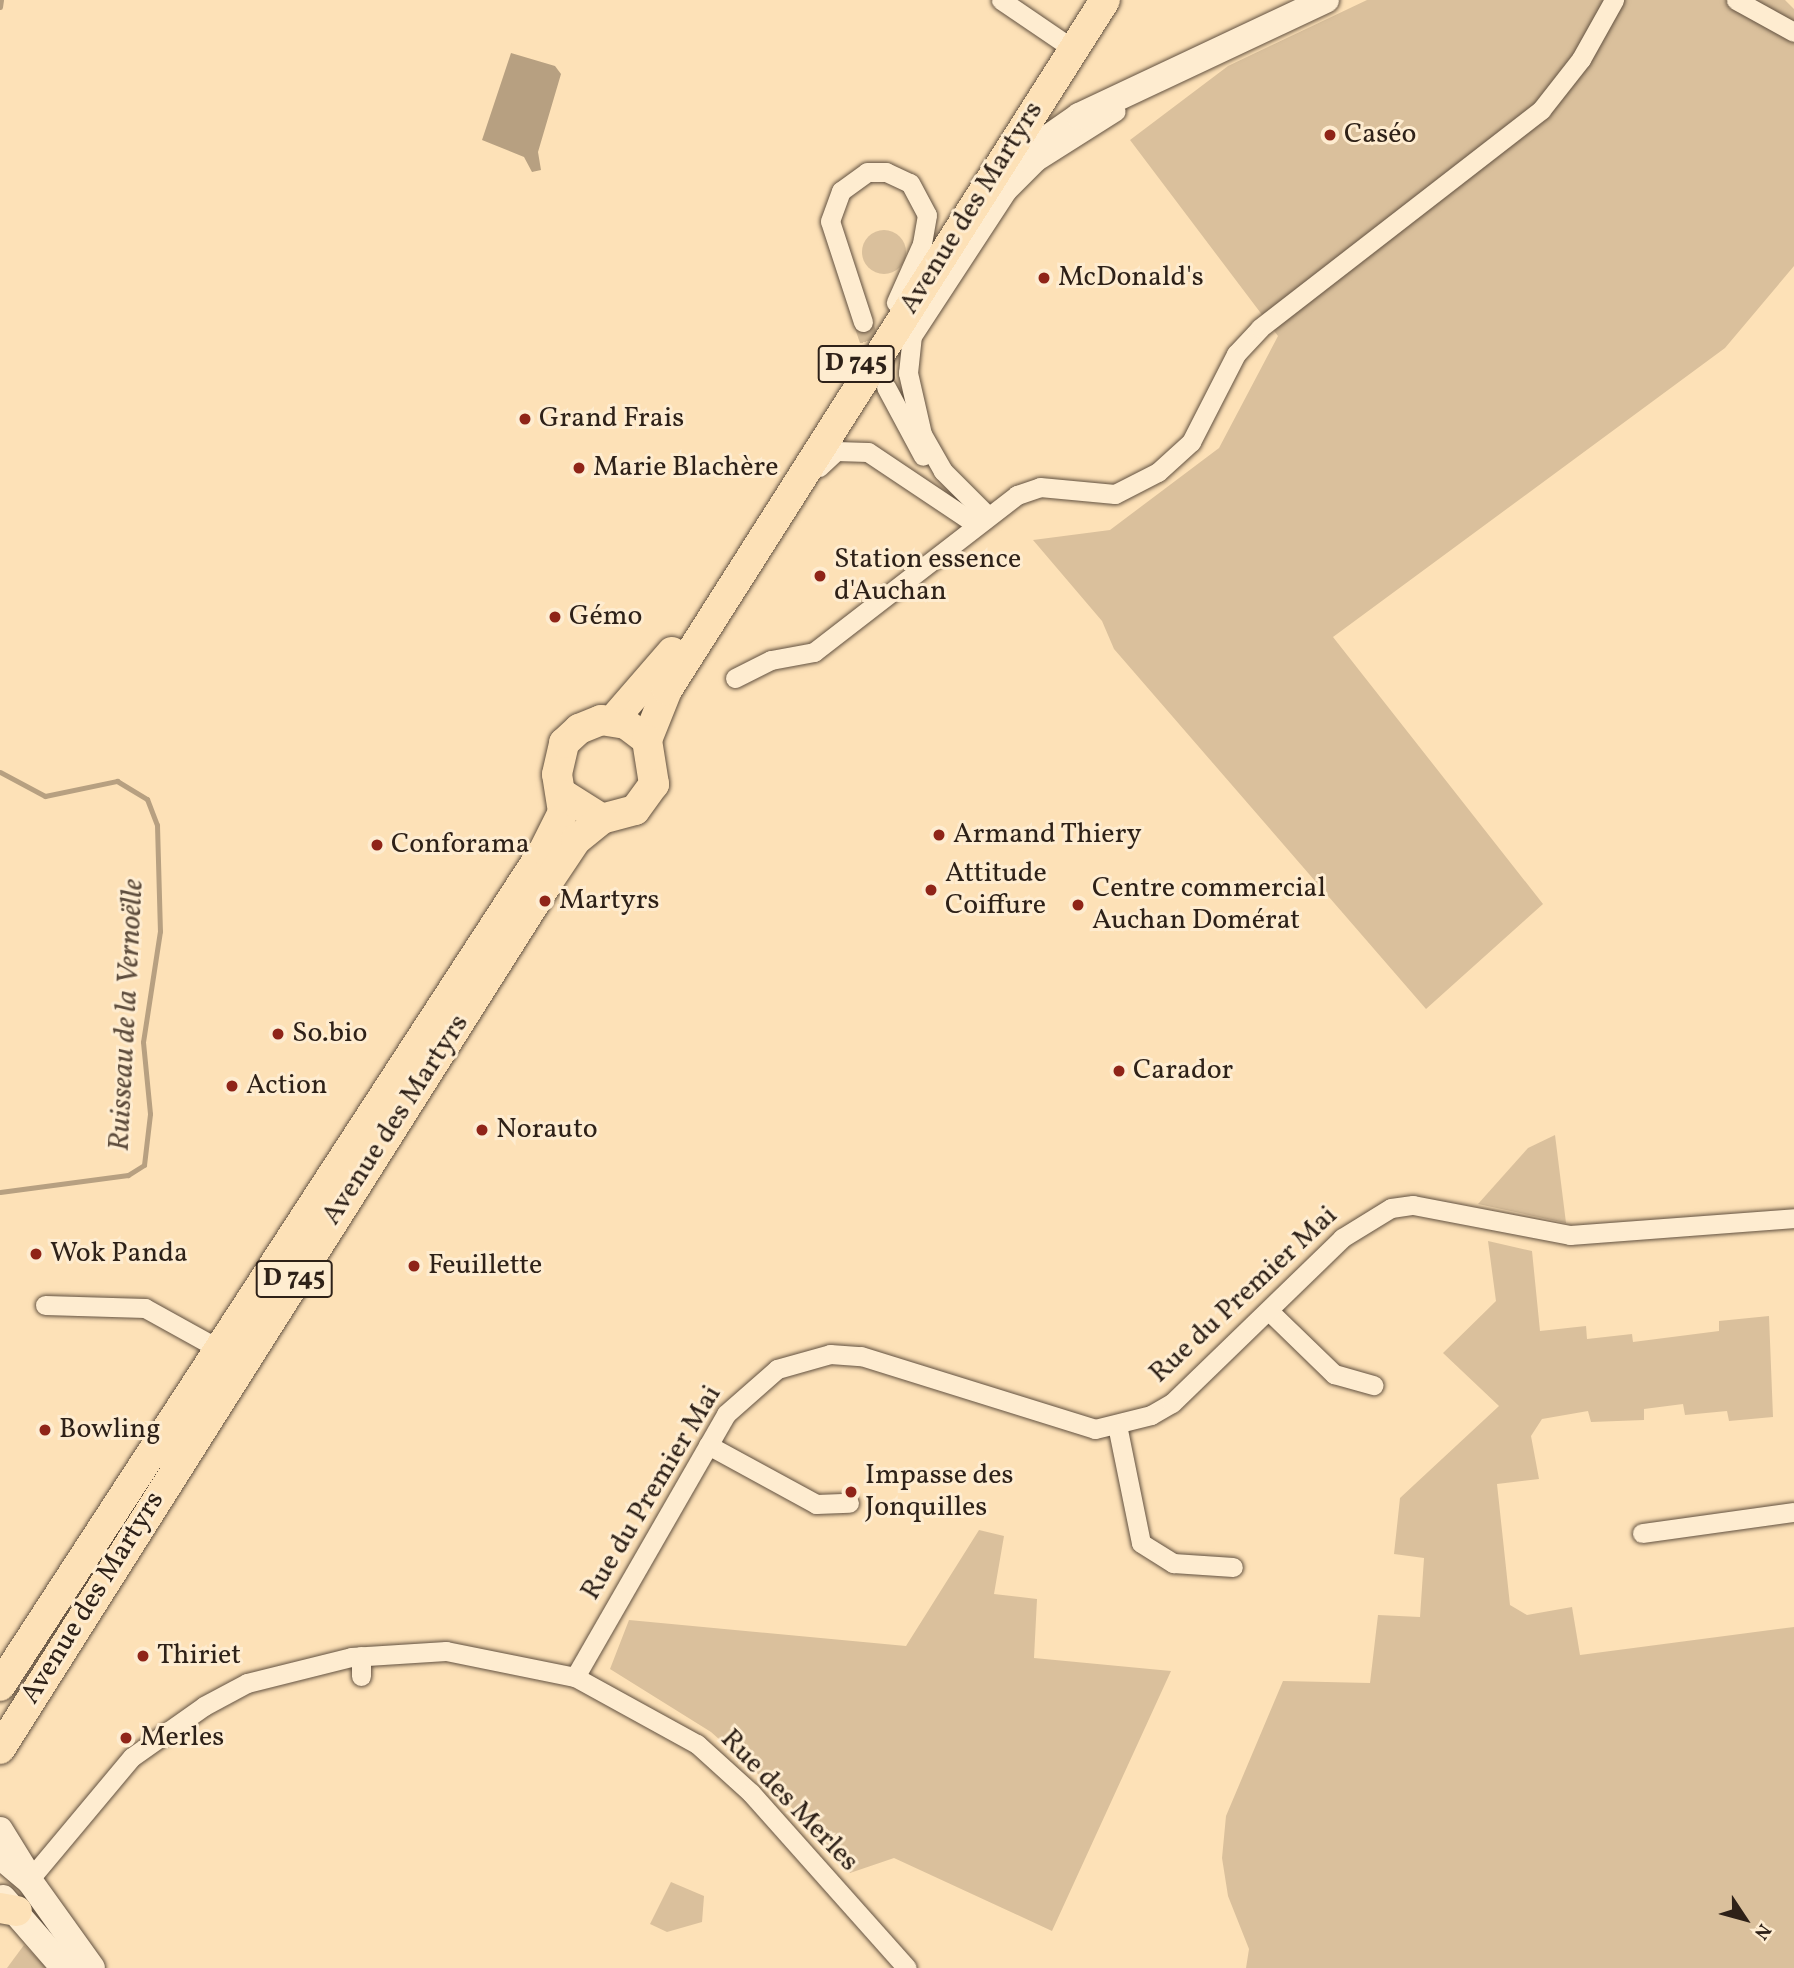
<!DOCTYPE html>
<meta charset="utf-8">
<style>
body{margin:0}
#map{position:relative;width:1794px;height:1968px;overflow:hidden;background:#fde1b7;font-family:Vollkorn,serif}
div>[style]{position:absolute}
.green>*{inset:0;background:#dac09c}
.round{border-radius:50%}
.water>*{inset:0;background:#b7a081}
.stream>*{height:5px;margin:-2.5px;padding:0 2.5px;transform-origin:2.5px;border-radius:2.5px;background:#b7a081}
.street-tunnel>*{height:19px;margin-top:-9.5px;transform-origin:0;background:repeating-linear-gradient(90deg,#d4bb97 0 19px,transparent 0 29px)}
.roads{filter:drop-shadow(0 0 2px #625140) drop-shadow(0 0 2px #625140)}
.street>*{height:19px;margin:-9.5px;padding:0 9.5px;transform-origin:9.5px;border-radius:9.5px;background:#feecd0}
.secondary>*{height:26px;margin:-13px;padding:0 13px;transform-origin:13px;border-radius:13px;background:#feecd0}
.primary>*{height:30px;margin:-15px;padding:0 15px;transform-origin:15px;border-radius:15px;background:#fde1b7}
.dots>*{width:19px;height:19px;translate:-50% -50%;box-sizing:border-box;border:4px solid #feecd0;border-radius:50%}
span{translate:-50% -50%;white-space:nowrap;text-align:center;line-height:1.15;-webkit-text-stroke:6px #feecd0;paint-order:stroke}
.shield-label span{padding:2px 5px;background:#feecd0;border:2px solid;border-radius:5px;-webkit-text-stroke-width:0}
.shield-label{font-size:26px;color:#2e2118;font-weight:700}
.poi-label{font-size:28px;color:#2e2118}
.left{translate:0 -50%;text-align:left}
.street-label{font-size:28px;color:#2e2118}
.water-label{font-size:30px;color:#5e4d3d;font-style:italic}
.north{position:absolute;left:1710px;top:1884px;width:70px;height:70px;-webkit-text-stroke:5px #feecd0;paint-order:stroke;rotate:126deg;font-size:19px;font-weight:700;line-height:28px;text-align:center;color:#2e2118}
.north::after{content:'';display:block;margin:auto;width:24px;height:32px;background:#2e2118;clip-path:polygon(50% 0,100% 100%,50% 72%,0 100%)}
</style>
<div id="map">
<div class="green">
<div style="clip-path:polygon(1367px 0,1785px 0,1794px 9px,1794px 266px,1725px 348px,1333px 637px,1543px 904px,1426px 1009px,1114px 649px,1102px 621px,1033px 540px,1110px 530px,1219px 448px,1278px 336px,1130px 140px,1228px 66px)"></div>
<div class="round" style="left:862px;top:230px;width:44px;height:44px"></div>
<div style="clip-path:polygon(1555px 1135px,1566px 1223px,1478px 1204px,1528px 1148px)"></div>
<div style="clip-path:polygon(1488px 1241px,1532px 1251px,1540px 1331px,1586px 1326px,1587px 1339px,1632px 1334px,1633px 1342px,1719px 1331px,1719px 1321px,1769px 1316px,1773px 1417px,1729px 1421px,1727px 1411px,1685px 1415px,1683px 1404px,1644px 1409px,1644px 1420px,1591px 1422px,1588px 1411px,1542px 1419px,1531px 1436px,1539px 1479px,1497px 1484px,1510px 1605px,1527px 1615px,1572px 1607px,1580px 1655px,1794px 1627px,1794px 1968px,1246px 1968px,1249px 1949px,1228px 1896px,1222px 1858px,1226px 1816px,1283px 1681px,1370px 1683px,1378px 1615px,1420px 1617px,1424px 1558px,1394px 1554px,1400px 1498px,1499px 1406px,1443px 1353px,1496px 1301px)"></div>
<div style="clip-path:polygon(979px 1530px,1004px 1536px,994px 1594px,1037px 1599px,1034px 1658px,1171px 1671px,1052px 1931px,894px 1858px,850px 1873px,776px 1790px,711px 1732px,610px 1669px,629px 1620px,906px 1646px)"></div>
<div style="clip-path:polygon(671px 1882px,704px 1896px,702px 1922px,667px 1932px,650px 1924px)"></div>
<div style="clip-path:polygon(24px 1945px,41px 1962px,46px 1968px,7px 1968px)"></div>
</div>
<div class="water">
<div style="clip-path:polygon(511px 53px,555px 66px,561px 74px,538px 152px,541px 170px,532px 172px,524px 157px,482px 140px)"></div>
</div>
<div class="stream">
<div style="left:0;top:7px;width:7px;rotate:-82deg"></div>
<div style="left:0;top:772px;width:51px;rotate:28.1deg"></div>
<div style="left:45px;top:796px;width:74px;rotate:-11.8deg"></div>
<div style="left:117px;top:781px;width:35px;rotate:31deg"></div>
<div style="left:147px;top:799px;width:28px;rotate:69deg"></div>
<div style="left:157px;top:825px;width:106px;rotate:88.4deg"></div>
<div style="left:160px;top:931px;width:112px;rotate:98.7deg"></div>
<div style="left:143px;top:1042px;width:72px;rotate:84.4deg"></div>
<div style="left:150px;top:1114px;width:51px;rotate:96.7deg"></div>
<div style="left:144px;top:1165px;width:19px;rotate:148deg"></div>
<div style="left:128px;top:1175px;width:129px;rotate:172.4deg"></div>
</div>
<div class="street-tunnel">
<div style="left:863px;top:322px;width:46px;rotate:71.2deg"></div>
</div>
<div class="roads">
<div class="street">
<div style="left:1001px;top:0;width:87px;rotate:34.2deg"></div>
<div style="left:1736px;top:0;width:66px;rotate:28.9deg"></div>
<div style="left:863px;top:322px;width:106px;rotate:-108.1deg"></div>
<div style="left:830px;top:221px;width:32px;rotate:-70deg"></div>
<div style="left:841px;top:191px;width:32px;rotate:-36deg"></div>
<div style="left:867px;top:172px;width:19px"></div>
<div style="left:886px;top:172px;width:26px;rotate:25deg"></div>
<div style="left:910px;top:183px;width:36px;rotate:62deg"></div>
<div style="left:927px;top:215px;width:29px;rotate:100deg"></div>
<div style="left:922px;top:244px;width:64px;rotate:114.1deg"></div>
<div style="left:886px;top:387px;width:78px;rotate:61.8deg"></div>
<div style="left:819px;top:467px;width:23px;rotate:-43deg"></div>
<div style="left:836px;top:451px;width:32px;rotate:2deg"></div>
<div style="left:868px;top:452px;width:131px;rotate:33.8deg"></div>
<div style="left:988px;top:516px;width:64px;rotate:-135deg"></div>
<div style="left:943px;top:471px;width:43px;rotate:-119.6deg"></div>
<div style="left:922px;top:434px;width:63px;rotate:-102.9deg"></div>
<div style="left:908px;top:373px;width:37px;rotate:-84deg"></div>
<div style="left:912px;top:336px;width:173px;rotate:-56.8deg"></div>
<div style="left:1007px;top:191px;width:42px;rotate:-45deg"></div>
<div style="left:1037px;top:161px;width:93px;rotate:-32.3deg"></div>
<div style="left:735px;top:678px;width:40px;rotate:-26.6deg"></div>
<div style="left:771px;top:660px;width:44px;rotate:-10.5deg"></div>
<div style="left:814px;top:652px;width:257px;rotate:-37.7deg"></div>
<div style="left:1017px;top:495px;width:24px;rotate:-19deg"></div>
<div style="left:1040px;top:487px;width:75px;rotate:5.3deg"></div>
<div style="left:1115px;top:494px;width:48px;rotate:-27.1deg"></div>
<div style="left:1158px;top:472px;width:45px;rotate:-42.3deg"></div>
<div style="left:1191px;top:442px;width:99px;rotate:-62.9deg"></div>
<div style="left:1236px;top:354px;width:35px;rotate:-47deg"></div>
<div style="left:1260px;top:328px;width:356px;rotate:-37.8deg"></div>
<div style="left:1541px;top:110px;width:65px;rotate:-51.9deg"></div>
<div style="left:1581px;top:59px;width:68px;rotate:-60.8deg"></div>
<div style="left:45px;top:1305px;width:100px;rotate:1.7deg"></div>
<div style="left:145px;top:1308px;width:95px;rotate:29deg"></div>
<div style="left:1269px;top:1311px;width:91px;rotate:44.1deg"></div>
<div style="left:1334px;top:1374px;width:41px;rotate:15.8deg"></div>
<div style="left:1117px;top:1425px;width:120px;rotate:78.5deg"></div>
<div style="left:1141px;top:1543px;width:38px;rotate:32deg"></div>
<div style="left:1173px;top:1563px;width:60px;rotate:3.8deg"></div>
<div style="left:708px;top:1445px;width:123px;rotate:28.6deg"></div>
<div style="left:816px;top:1504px;width:33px;rotate:-2deg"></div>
<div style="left:1642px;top:1533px;width:153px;rotate:-7.9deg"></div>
<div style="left:361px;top:1676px;width:20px;rotate:-90deg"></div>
<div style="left:575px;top:1677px;width:303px;rotate:-60.1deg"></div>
<div style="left:726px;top:1414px;width:68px;rotate:-41.4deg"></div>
<div style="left:777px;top:1369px;width:55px;rotate:-15.8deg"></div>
<div style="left:830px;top:1354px;width:31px;rotate:4deg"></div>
<div style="left:861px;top:1356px;width:245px;rotate:17.3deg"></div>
<div style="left:1095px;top:1429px;width:58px;rotate:-14deg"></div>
<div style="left:1151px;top:1415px;width:24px;rotate:-30deg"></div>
<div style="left:1172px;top:1403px;width:237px;rotate:-44.1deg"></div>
<div style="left:1342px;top:1238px;width:57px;rotate:-31.5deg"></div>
<div style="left:1391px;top:1208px;width:22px;rotate:-8deg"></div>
<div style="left:1413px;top:1205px;width:160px;rotate:10.8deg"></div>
<div style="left:1570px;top:1235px;width:225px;rotate:-4.3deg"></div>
<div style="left:29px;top:1880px;width:160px;rotate:-50.1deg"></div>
<div style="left:132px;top:1757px;width:88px;rotate:-35.3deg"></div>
<div style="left:204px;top:1706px;width:49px;rotate:-28.1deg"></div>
<div style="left:247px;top:1683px;width:107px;rotate:-14deg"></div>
<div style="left:351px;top:1657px;width:95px;rotate:-3.6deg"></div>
<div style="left:446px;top:1651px;width:132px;rotate:11.4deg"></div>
<div style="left:575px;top:1677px;width:139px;rotate:28.8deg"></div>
<div style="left:697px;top:1744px;width:73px;rotate:42.2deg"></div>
<div style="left:751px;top:1793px;width:234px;rotate:48.3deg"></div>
</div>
<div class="secondary">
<div style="left:1002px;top:170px;width:94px;rotate:-35deg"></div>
<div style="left:1079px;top:116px;width:273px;rotate:-25.2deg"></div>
<div style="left:0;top:1830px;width:46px;rotate:58.4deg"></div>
<div style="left:0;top:1856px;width:38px;rotate:40deg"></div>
<div style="left:29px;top:1880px;width:108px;rotate:54.4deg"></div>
<div style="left:3px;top:1898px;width:93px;rotate:48.9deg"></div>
</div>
<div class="primary">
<div style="left:613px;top:720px;width:90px;rotate:-49.1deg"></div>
<div style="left:647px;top:740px;width:54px;rotate:-68.2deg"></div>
<div style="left:667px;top:690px;width:817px;rotate:-57.59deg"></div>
<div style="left:0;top:1686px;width:997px;rotate:-56.95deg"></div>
<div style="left:544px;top:850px;width:42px;rotate:-63.4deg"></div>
<div style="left:563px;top:812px;width:38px;rotate:-99deg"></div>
<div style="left:557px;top:774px;width:32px;rotate:-77deg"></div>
<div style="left:564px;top:743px;width:21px;rotate:-43deg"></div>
<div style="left:579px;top:729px;width:24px;rotate:-22deg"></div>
<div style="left:601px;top:720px;width:25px;rotate:9deg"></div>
<div style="left:626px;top:724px;width:26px;rotate:37deg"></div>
<div style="left:647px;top:740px;width:45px;rotate:81deg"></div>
<div style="left:654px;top:784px;width:32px;rotate:126deg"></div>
<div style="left:635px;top:810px;width:34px;rotate:165deg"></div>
<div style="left:602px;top:819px;width:45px;rotate:-147.7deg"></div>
<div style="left:0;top:1749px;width:1026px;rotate:-57.7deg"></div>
<div style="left:548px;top:882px;width:50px;rotate:-56.3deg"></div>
<div style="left:576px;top:840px;width:33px;rotate:-39deg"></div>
<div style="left:0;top:1908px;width:17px;rotate:10deg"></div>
</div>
</div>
<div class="dots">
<div style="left:1330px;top:135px;background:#8f2418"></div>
<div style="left:1044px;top:278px;background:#8f2418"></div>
<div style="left:525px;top:419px;background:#8f2418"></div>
<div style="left:579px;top:468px;background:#8f2418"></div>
<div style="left:820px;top:576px;background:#8f2418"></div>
<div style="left:555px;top:617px;background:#8f2418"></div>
<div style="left:939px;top:835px;background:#8f2418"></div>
<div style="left:377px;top:845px;background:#8f2418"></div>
<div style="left:931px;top:890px;background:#8f2418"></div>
<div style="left:545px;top:901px;background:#8f2418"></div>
<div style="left:1078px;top:905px;background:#8f2418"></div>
<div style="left:278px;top:1034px;background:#8f2418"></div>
<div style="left:1119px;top:1071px;background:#8f2418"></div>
<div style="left:232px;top:1086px;background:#8f2418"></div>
<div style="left:482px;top:1130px;background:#8f2418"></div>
<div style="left:36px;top:1254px;background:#8f2418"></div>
<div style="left:414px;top:1266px;background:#8f2418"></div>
<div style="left:45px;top:1430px;background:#8f2418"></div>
<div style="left:851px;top:1492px;background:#8f2418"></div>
<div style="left:143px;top:1656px;background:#8f2418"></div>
<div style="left:126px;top:1738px;background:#8f2418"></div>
</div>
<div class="shield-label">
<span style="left:856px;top:364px">D 745</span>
<span style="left:294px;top:1279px">D 745</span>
</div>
<div class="poi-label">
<span class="left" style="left:1344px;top:135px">Caséo</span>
<span class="left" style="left:1058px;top:278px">McDonald's</span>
<span class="left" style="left:539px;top:419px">Grand Frais</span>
<span class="left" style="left:593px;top:468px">Marie Blachère</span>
<span class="left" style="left:834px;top:576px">Station essence<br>d'Auchan</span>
<span class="left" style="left:569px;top:617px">Gémo</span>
<span class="left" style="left:953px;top:835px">Armand Thiery</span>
<span class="left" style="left:391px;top:845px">Conforama</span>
<span class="left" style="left:945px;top:890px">Attitude<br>Coiffure</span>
<span class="left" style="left:1092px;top:905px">Centre commercial<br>Auchan Domérat</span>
<span class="left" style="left:559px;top:901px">Martyrs</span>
<span class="left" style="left:292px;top:1034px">So.bio</span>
<span class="left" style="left:1133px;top:1071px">Carador</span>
<span class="left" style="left:246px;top:1086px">Action</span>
<span class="left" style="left:496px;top:1130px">Norauto</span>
<span class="left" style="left:50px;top:1254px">Wok Panda</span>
<span class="left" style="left:428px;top:1266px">Feuillette</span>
<span class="left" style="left:59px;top:1430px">Bowling</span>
<span class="left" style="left:865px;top:1492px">Impasse des<br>Jonquilles</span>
<span class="left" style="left:157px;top:1656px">Thiriet</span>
<span class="left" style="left:140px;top:1738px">Merles</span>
</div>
<div class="street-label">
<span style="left:972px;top:208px;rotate:-58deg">Avenue des Martyrs</span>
<span style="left:396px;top:1120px;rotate:-57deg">Avenue des Martyrs</span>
<span style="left:1244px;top:1295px;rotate:-43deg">Rue du Premier Mai</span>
<span style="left:652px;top:1493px;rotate:-59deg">Rue du Premier Mai</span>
<span style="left:93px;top:1598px;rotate:-58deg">Avenue des Martyrs</span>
<span style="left:789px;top:1801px;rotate:46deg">Rue des Merles</span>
</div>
<div class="water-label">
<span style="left:127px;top:1015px;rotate:-87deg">Ruisseau de la Vernoëlle</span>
</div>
<div class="north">N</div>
</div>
